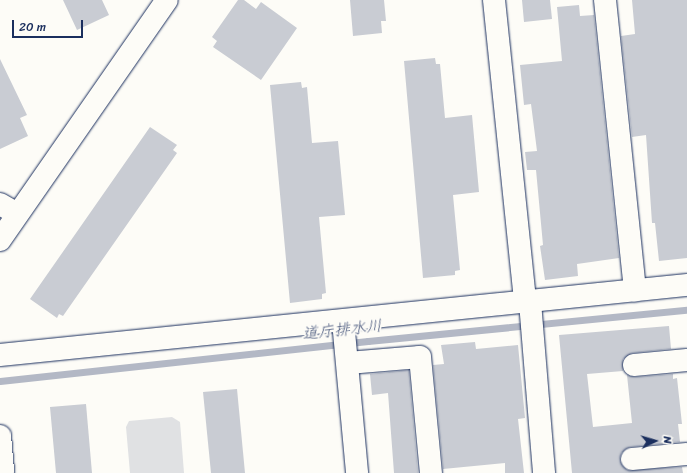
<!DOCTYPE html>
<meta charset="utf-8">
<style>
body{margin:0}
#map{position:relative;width:687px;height:473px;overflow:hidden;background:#fdfcf7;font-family:Sriracha,"Klee One",sans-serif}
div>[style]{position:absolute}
.green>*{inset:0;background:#e0e1e3}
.stream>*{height:7px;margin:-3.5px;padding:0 3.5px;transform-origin:3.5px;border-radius:3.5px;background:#b3b8c5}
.building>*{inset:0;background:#c9ccd3}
.roads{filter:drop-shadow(0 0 1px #1b2f5e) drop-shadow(0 0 1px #1b2f5e)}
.minor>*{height:22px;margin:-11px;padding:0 11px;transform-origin:11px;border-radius:11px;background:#fdfcf7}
span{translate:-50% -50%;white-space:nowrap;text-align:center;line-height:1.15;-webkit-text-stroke:3.5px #fdfcf7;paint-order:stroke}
.water-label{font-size:16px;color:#49587d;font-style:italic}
.north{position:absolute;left:635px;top:421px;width:40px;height:40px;-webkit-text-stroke:3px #fdfcf7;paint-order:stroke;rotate:85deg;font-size:11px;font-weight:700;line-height:16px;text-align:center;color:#1b2f5e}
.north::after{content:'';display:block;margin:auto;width:14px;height:18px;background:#1b2f5e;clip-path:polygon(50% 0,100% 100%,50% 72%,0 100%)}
.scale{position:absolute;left:12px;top:20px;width:71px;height:18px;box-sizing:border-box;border:2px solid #1b2f5e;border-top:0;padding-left:5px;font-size:12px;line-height:14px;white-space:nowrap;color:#1b2f5e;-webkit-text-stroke:3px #fdfcf7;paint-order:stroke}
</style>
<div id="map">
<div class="green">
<div style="clip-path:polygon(172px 417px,180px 422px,184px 473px,130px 473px,126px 427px,129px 421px)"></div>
</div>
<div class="stream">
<div style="left:0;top:381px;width:370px;rotate:-6.2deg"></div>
<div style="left:368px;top:341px;width:321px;rotate:-5.6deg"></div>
</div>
<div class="building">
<div style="clip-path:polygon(63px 0,102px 0,109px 15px,77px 30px)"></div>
<div style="clip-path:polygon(238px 0,244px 0,256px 9px,261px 2px,297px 28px,261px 80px,213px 47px,217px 41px,212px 37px)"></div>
<div style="clip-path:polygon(350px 0,384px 0,386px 21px,381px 21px,382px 33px,353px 36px)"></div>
<div style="clip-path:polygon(522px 0,550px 0,552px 19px,524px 22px)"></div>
<div style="clip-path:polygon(632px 0,687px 0,687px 258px,659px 261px,655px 223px,652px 223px,646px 135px,632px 137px,621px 36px,635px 34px)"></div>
<div style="clip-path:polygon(579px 5px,580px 16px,594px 15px,619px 258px,577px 264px,578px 276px,545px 280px,540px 246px,543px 245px,536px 170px,527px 170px,525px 152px,537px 151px,531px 104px,524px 105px,520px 65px,562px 61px,557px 7px)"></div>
<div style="clip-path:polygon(435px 58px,436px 64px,440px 64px,445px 118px,472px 115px,479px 192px,453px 195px,460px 270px,455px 271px,455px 275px,423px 278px,404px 61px)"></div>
<div style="clip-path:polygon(0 59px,27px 115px,20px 118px,28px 136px,0 149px)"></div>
<div style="clip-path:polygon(301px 82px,302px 88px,307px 87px,312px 143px,338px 141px,345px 215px,319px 217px,326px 293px,322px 294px,322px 299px,290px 303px,270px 85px)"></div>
<div style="clip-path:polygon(150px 127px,177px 145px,173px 150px,177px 153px,63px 316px,59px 314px,57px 318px,30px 299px)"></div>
<div style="clip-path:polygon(669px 326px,671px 349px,632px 353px,623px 359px,623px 371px,587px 374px,593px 427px,632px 423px,627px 375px,635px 377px,673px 374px,673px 379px,677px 378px,682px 424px,678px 424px,680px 442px,630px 447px,621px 453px,620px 461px,627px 470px,682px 467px,683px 473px,572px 473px,559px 335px)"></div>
<div style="clip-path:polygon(475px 342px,476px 349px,518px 345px,525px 418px,518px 419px,524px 473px,505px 473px,505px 463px,443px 469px,433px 365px,444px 364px,441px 345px)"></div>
<div style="clip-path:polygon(409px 370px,418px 473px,394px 473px,388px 393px,372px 395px,370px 374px)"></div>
<div style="clip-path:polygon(237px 389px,245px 473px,211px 473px,203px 392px)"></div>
<div style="clip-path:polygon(86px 404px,92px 473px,56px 473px,50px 407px)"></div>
</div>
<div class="roads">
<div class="minor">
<div style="left:494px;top:0;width:304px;rotate:84.1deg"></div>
<div style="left:605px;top:0;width:292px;rotate:84.1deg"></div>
<div style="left:0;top:204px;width:20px;rotate:30deg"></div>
<div style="left:0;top:240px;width:292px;rotate:-55.2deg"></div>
<div style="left:530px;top:302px;width:172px;rotate:85.3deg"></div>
<div style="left:343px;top:321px;width:153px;rotate:84.7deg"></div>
<div style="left:0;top:355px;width:691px;rotate:-5.82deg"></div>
<div style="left:348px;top:363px;width:72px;rotate:-4.8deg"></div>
<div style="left:420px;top:357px;width:117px;rotate:84.6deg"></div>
<div style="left:634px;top:365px;width:53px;rotate:-5.4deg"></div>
<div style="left:0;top:436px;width:37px;rotate:85deg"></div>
<div style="left:632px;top:459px;width:55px;rotate:-5.2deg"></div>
</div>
</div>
<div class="water-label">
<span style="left:342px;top:330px;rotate:-6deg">道庁排水川</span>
</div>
<div class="north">N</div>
<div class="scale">20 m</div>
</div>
